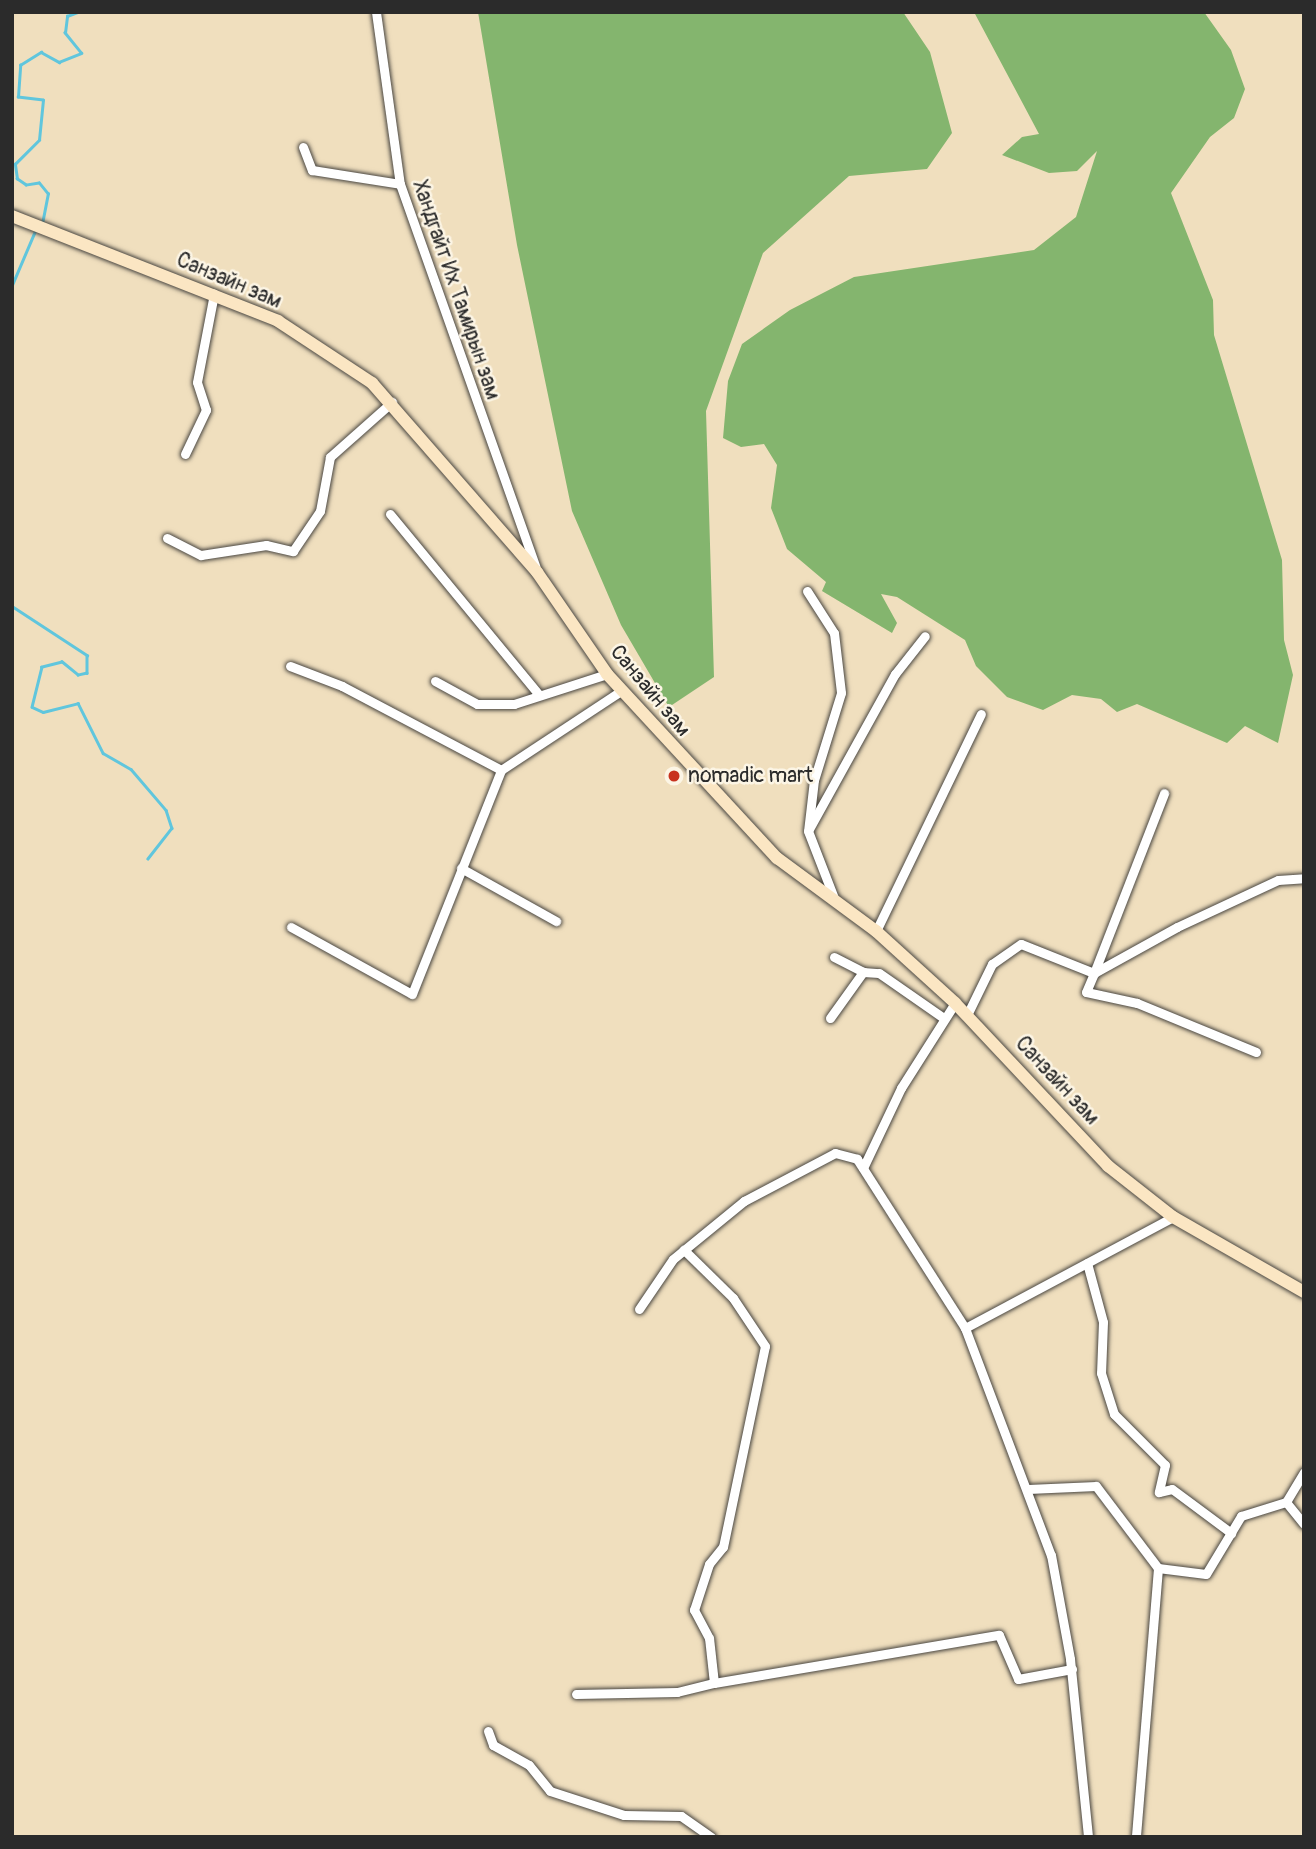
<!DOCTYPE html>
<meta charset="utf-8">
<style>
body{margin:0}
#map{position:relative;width:1316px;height:1849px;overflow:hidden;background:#f0dfbe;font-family:Pangolin,sans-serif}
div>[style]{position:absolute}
.forest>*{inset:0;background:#84b56e}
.stream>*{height:2.5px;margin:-1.25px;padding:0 1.25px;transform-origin:1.25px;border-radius:1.25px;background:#60c6dd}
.roads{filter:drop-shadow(0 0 2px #494641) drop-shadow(0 0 2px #494641)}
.minor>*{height:9px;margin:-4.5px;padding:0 4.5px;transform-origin:4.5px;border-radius:4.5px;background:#fff}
.secondary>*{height:12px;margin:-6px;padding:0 6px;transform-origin:6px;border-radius:6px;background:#fbe6c3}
.dots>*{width:19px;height:19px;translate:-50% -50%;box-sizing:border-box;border:4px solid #fcf5e5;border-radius:50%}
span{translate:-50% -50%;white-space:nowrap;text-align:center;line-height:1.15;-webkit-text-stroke:5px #fcf5e5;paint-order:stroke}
.street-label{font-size:21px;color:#2b2b2b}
.poi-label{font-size:21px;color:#2b2b2b}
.left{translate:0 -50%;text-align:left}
.frame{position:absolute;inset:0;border:14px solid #2b2b2b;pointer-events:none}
</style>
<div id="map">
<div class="forest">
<div style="clip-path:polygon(478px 12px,903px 12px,930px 52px,952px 133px,927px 169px,849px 176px,763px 253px,706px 411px,714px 677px,669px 707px,621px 625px,572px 511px,517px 245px)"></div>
<div style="clip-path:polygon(974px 12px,1204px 12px,1231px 50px,1245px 89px,1234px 118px,1210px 137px,1171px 193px,1213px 300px,1214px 335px,1282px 560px,1284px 640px,1293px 675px,1278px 743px,1245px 726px,1227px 743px,1137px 704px,1117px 712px,1101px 699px,1072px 695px,1043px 710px,1007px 697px,976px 666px,965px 640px,897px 597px,881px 594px,897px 623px,892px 633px,822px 591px,826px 582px,787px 549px,771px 508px,777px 465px,764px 444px,741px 447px,723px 438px,728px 381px,742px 344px,790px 310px,854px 277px,1034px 250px,1076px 217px,1097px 151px,1077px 171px,1049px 173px,1002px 155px,1022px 137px,1039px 134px)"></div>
</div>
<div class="stream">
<div style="left:42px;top:224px;width:31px;rotate:-79deg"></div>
<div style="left:48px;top:194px;width:14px;rotate:-129deg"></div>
<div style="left:39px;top:183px;width:13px;rotate:171deg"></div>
<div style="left:26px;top:185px;width:11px;rotate:-146deg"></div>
<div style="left:17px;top:179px;width:15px;rotate:-98deg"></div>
<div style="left:15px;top:164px;width:34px;rotate:-45deg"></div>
<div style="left:39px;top:140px;width:40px;rotate:-84.3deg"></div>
<div style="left:43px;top:100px;width:25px;rotate:-173deg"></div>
<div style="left:18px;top:97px;width:32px;rotate:-86deg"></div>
<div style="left:20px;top:65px;width:25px;rotate:-32deg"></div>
<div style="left:41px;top:52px;width:21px;rotate:29deg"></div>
<div style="left:59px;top:62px;width:24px;rotate:-22deg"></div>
<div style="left:81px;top:53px;width:26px;rotate:-129deg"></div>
<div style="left:65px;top:33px;width:17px;rotate:-83deg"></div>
<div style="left:67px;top:16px;width:12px;rotate:-20deg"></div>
<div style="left:12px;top:285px;width:59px;rotate:-66.9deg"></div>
<div style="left:12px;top:606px;width:90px;rotate:33.2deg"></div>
<div style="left:87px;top:655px;width:18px;rotate:90deg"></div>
<div style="left:87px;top:673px;width:9px;rotate:167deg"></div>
<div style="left:78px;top:675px;width:21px;rotate:-141deg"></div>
<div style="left:62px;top:662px;width:21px;rotate:166deg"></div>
<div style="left:42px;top:667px;width:41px;rotate:104deg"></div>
<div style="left:32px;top:707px;width:12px;rotate:24deg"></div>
<div style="left:43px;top:712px;width:36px;rotate:-14deg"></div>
<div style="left:78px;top:703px;width:56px;rotate:63.4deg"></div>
<div style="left:103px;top:753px;width:32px;rotate:30deg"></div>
<div style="left:131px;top:769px;width:54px;rotate:49.5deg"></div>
<div style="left:166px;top:810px;width:19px;rotate:72deg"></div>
<div style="left:172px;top:828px;width:39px;rotate:128deg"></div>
</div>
<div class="roads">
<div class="minor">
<div style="left:376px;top:12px;width:174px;rotate:82.1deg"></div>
<div style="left:400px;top:184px;width:406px;rotate:70.5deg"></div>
<div style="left:303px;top:147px;width:25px;rotate:69deg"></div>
<div style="left:312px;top:170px;width:89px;rotate:9deg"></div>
<div style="left:185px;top:454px;width:49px;rotate:-64.5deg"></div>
<div style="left:206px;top:410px;width:29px;rotate:-108deg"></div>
<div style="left:197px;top:382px;width:90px;rotate:-79.1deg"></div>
<div style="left:390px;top:514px;width:234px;rotate:50.5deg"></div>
<div style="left:167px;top:538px;width:38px;rotate:27deg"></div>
<div style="left:201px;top:555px;width:66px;rotate:-8.7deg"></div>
<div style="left:266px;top:545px;width:28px;rotate:13deg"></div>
<div style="left:293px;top:551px;width:48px;rotate:-56deg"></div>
<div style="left:320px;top:511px;width:55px;rotate:-79.5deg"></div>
<div style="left:330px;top:457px;width:83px;rotate:-41.6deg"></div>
<div style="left:807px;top:591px;width:50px;rotate:57.3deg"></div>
<div style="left:834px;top:633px;width:60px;rotate:83.3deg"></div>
<div style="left:841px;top:693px;width:91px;rotate:107.2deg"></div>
<div style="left:814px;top:780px;width:51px;rotate:96.7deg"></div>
<div style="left:808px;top:831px;width:72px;rotate:68.8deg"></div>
<div style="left:290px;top:666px;width:56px;rotate:21deg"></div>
<div style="left:342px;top:686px;width:180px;rotate:27.8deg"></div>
<div style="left:435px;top:681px;width:48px;rotate:28.7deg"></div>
<div style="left:477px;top:704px;width:37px"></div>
<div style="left:514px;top:704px;width:98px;rotate:-17.9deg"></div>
<div style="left:809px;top:829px;width:177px;rotate:-61deg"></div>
<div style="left:895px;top:674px;width:48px;rotate:-51.7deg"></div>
<div style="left:461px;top:868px;width:109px;rotate:29.2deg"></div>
<div style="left:291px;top:927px;width:138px;rotate:29deg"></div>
<div style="left:412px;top:994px;width:241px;rotate:-68.3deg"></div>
<div style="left:501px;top:770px;width:144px;rotate:-33.4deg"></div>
<div style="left:876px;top:931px;width:241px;rotate:-64.2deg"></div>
<div style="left:834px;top:957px;width:33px;rotate:27deg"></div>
<div style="left:967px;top:1015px;width:57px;rotate:-63.9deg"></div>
<div style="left:992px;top:964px;width:35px;rotate:-35deg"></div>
<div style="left:1021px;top:944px;width:79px;rotate:21.7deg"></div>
<div style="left:1094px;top:973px;width:193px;rotate:-68.7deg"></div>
<div style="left:830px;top:1018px;width:57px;rotate:-54.3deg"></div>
<div style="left:863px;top:972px;width:16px;rotate:4deg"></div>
<div style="left:879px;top:973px;width:77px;rotate:34.9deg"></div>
<div style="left:1256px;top:1052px;width:129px;rotate:-157.6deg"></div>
<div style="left:1137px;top:1003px;width:52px;rotate:-167.8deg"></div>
<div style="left:1086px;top:992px;width:21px;rotate:-67deg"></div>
<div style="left:1094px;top:973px;width:95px;rotate:-29deg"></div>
<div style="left:1177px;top:927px;width:111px;rotate:-25deg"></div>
<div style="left:1278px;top:880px;width:26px;rotate:-4deg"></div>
<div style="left:863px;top:1168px;width:89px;rotate:-64.6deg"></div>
<div style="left:901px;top:1088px;width:101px;rotate:-57.6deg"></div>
<div style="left:1087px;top:1263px;width:61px;rotate:74.8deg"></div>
<div style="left:1103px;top:1322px;width:51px;rotate:92.2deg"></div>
<div style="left:1101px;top:1373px;width:43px;rotate:72.4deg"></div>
<div style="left:1114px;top:1414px;width:72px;rotate:45deg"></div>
<div style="left:1165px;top:1465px;width:28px;rotate:103deg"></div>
<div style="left:1159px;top:1492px;width:13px;rotate:-13deg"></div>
<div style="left:1172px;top:1489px;width:74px;rotate:36.7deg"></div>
<div style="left:639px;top:1309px;width:60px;rotate:-55.8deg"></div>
<div style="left:673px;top:1259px;width:92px;rotate:-39.2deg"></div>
<div style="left:744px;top:1201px;width:103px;rotate:-27.8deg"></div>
<div style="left:835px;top:1153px;width:23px;rotate:15deg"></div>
<div style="left:857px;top:1159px;width:201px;rotate:57.4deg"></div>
<div style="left:965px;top:1328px;width:236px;rotate:-28.1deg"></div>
<div style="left:965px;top:1328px;width:243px;rotate:69.3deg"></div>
<div style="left:1051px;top:1555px;width:106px;rotate:79.6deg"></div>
<div style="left:1070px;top:1659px;width:179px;rotate:84.2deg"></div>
<div style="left:1028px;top:1489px;width:68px;rotate:-2.5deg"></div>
<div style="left:1096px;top:1486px;width:103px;rotate:52.9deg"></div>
<div style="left:1158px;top:1568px;width:270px;rotate:94.7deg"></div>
<div style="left:1286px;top:1502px;width:28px;rotate:51deg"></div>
<div style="left:1158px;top:1568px;width:48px;rotate:7.1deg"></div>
<div style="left:1206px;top:1574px;width:68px;rotate:-58.9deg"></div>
<div style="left:1241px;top:1516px;width:47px;rotate:-17.3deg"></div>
<div style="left:1286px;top:1502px;width:35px;rotate:-59deg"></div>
<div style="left:714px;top:1683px;width:289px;rotate:-9.6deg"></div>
<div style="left:999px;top:1635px;width:48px;rotate:66.6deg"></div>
<div style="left:1018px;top:1679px;width:55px;rotate:-10.5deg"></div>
<div style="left:576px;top:1694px;width:101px;rotate:-1.1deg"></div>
<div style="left:677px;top:1692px;width:38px;rotate:-14deg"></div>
<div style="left:714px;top:1683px;width:45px;rotate:-96.3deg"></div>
<div style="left:709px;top:1638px;width:32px;rotate:-118deg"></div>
<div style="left:694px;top:1610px;width:48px;rotate:-71.9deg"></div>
<div style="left:709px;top:1564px;width:22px;rotate:-51deg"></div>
<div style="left:723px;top:1547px;width:205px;rotate:-78.2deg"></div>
<div style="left:765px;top:1346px;width:58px;rotate:-123.7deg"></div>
<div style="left:733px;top:1298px;width:69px;rotate:-135.6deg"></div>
<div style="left:488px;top:1731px;width:15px;rotate:70deg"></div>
<div style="left:493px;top:1745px;width:41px;rotate:29.1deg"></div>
<div style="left:529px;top:1765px;width:33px;rotate:51deg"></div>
<div style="left:550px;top:1791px;width:78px;rotate:18deg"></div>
<div style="left:624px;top:1815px;width:57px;rotate:1deg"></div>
<div style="left:681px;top:1816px;width:37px;rotate:35deg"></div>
</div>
<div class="secondary">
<div style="left:12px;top:216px;width:286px;rotate:21.5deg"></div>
<div style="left:278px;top:321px;width:113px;rotate:33.4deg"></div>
<div style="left:372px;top:383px;width:251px;rotate:48.9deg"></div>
<div style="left:537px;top:572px;width:124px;rotate:55.5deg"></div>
<div style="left:607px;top:674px;width:251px;rotate:47.3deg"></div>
<div style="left:777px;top:858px;width:123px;rotate:36.4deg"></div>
<div style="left:876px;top:931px;width:107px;rotate:42.3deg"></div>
<div style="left:955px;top:1003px;width:224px;rotate:46.8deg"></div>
<div style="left:1108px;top:1166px;width:83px;rotate:38.1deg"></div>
<div style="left:1173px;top:1217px;width:151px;rotate:29.8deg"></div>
</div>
</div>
<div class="dots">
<div style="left:674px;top:776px;background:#c8321e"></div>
</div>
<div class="street-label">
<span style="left:229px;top:281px;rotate:23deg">Санзайн зам</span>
<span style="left:456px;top:290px;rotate:71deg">Хандгайт Их Тамирын зам</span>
<span style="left:650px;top:691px;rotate:50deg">Санзайн зам</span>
<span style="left:1057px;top:1081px;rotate:47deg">Санзайн зам</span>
</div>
<div class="poi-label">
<span class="left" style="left:688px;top:776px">nomadic mart</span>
</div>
<div class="frame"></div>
</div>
